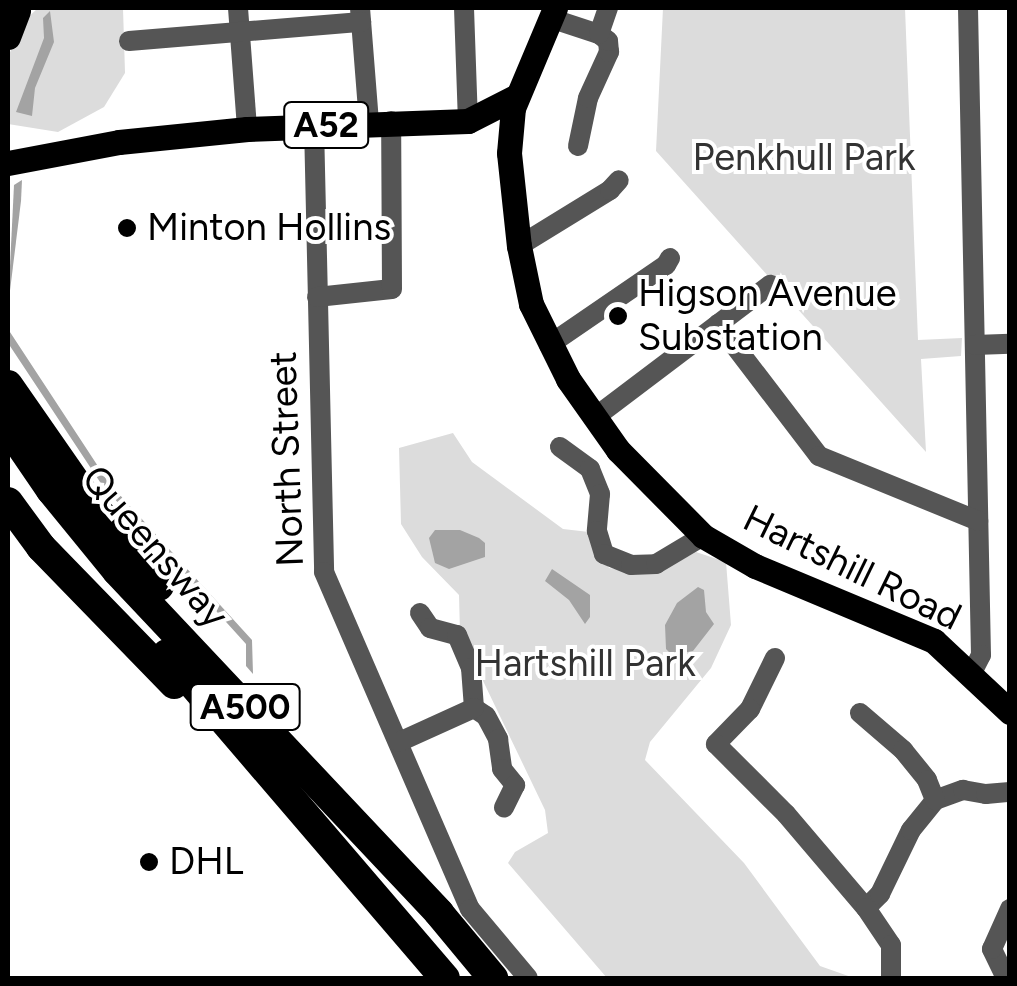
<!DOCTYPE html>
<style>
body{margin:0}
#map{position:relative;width:1017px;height:986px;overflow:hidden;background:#fff;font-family:Figtree,sans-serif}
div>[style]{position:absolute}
.green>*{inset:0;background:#dcdcdc}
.water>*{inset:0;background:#a3a3a3}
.minor>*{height:20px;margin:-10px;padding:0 10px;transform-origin:10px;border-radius:10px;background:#555}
.major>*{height:25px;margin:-12.5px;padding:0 12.5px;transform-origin:12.5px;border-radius:12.5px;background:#000}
.highway>*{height:30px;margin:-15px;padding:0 15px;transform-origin:15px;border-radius:15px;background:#000}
.dots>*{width:28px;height:28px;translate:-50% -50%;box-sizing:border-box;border:5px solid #fff;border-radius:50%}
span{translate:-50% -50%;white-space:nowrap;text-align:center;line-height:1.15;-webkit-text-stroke:8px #fff;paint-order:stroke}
.shield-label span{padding:2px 8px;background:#fff;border:2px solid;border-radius:8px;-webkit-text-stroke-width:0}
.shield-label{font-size:35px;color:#000;font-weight:700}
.park-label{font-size:38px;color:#333}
.poi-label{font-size:38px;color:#000}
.left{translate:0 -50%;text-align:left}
.street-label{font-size:38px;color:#000}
.frame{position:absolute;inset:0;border:10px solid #000;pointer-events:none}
</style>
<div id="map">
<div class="green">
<div style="clip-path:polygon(38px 8px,123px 8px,125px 73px,104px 107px,58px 132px,8px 124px,8px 57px,23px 22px)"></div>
<div style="clip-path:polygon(663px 8px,905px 8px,918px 340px,962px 338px,961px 356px,921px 359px,926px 452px,656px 151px)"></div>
<div style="clip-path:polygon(453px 433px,472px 462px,563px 529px,589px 532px,609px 568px,655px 574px,696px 552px,726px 562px,731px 625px,711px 668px,650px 742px,645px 760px,744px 863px,820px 966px,854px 978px,607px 978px,508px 863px,515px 852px,548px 833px,545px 810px,460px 633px,459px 595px,422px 557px,401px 524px,399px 448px)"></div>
</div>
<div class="water">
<div style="clip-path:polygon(50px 11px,54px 42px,35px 88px,32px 116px,16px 112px,44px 38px,43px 18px)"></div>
<div style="clip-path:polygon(22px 180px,21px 201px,8px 307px,14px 185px)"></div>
<div style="clip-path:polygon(8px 329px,109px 483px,252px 640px,253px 674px,246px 666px,246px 644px,102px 485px,8px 343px)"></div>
<div style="clip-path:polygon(435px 530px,460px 530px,479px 538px,485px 543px,485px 557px,449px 569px,435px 563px,429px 538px)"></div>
<div style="clip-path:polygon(552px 569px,590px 595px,590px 617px,585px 624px,569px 600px,545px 581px)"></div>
<div style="clip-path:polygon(698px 587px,704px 590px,706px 612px,714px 624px,693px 651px,672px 655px,666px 649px,665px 625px,677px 603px)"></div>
</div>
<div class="minor">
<div style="left:238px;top:8px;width:121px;rotate:85.7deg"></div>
<div style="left:360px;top:8px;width:115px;rotate:85.5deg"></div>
<div style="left:464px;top:8px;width:113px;rotate:88deg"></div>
<div style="left:968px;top:8px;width:647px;rotate:88.85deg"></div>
<div style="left:981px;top:655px;width:20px;rotate:117deg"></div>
<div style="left:553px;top:19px;width:48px;rotate:18.1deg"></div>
<div style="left:129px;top:41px;width:233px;rotate:-4.7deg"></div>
<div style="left:314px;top:125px;width:447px;rotate:88.7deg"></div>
<div style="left:324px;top:572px;width:367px;rotate:66.6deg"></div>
<div style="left:470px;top:909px;width:90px;rotate:50deg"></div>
<div style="left:578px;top:146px;width:49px;rotate:-78.2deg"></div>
<div style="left:588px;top:98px;width:51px;rotate:-65.5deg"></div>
<div style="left:609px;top:52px;width:11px;rotate:-95deg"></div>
<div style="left:608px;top:41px;width:11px;rotate:-142deg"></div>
<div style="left:599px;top:34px;width:28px;rotate:-71deg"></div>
<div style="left:519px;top:246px;width:107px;rotate:-31.6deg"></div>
<div style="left:610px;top:190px;width:13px;rotate:-48deg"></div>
<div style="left:317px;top:297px;width:75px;rotate:-6.1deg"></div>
<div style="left:392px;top:289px;width:168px;rotate:-90.3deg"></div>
<div style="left:718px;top:324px;width:166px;rotate:52.6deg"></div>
<div style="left:819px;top:456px;width:172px;rotate:22.2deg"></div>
<div style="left:549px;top:345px;width:142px;rotate:-34.4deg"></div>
<div style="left:666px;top:265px;width:8px;rotate:-60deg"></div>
<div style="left:975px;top:345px;width:35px;rotate:-2deg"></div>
<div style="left:594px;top:418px;width:221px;rotate:-37.1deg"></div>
<div style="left:560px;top:447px;width:37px;rotate:36deg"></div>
<div style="left:590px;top:469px;width:27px;rotate:68deg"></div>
<div style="left:600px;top:494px;width:37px;rotate:95deg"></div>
<div style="left:597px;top:531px;width:24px;rotate:73deg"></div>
<div style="left:604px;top:554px;width:29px;rotate:22deg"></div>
<div style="left:631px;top:565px;width:25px;rotate:-2deg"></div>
<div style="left:656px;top:564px;width:55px;rotate:-30.8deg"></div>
<div style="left:420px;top:613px;width:18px;rotate:56deg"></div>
<div style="left:430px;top:628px;width:28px;rotate:15deg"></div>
<div style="left:457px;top:635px;width:36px;rotate:67deg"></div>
<div style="left:471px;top:668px;width:40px;rotate:85.7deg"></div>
<div style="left:775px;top:658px;width:57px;rotate:116.1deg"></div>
<div style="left:750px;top:709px;width:49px;rotate:134.2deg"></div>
<div style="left:716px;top:744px;width:99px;rotate:45deg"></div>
<div style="left:786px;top:814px;width:123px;rotate:49.6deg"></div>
<div style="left:866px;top:908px;width:20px;rotate:-45deg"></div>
<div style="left:880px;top:894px;width:71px;rotate:-64.2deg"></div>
<div style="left:911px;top:830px;width:38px;rotate:-51deg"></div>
<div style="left:935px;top:800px;width:30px;rotate:-20deg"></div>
<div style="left:963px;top:790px;width:23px;rotate:10deg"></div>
<div style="left:986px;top:794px;width:24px;rotate:-5deg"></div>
<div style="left:474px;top:708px;width:14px;rotate:34deg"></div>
<div style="left:486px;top:716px;width:26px;rotate:62deg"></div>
<div style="left:498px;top:739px;width:30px;rotate:82deg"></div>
<div style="left:502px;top:769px;width:21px;rotate:51deg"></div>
<div style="left:515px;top:785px;width:25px;rotate:116deg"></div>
<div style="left:860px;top:713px;width:57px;rotate:40.7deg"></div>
<div style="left:903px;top:750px;width:38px;rotate:51deg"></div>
<div style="left:927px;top:780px;width:22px;rotate:68deg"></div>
<div style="left:399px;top:742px;width:82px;rotate:-24.4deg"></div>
<div style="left:866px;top:908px;width:45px;rotate:56deg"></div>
<div style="left:891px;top:945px;width:33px;rotate:90deg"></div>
<div style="left:1006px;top:978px;width:32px;rotate:-116deg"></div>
<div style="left:992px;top:949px;width:44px;rotate:-65.8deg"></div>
</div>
<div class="major">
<div style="left:555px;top:8px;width:108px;rotate:112.8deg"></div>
<div style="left:513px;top:108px;width:45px;rotate:95.1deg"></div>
<div style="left:509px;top:153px;width:94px;rotate:83.9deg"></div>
<div style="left:519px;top:246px;width:59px;rotate:78.3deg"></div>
<div style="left:531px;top:304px;width:84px;rotate:63.7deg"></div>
<div style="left:568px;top:379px;width:87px;rotate:54.8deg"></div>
<div style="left:618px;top:450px;width:121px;rotate:45.3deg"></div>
<div style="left:703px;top:536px;width:60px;rotate:30deg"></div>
<div style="left:755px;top:566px;width:194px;rotate:22.7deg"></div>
<div style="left:934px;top:641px;width:104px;rotate:43.1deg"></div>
<div style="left:8px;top:37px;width:28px;rotate:-69deg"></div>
<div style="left:8px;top:163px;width:113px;rotate:-10.7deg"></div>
<div style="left:119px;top:142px;width:129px;rotate:-5.8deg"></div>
<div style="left:247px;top:129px;width:221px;rotate:-2.1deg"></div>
<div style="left:468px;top:121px;width:55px;rotate:-27deg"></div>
</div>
<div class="highway">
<div style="left:8px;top:385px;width:131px;rotate:55.2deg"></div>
<div style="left:83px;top:493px;width:120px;rotate:50.7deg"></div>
<div style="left:8px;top:427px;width:76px;rotate:55.7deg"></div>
<div style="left:51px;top:490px;width:104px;rotate:50.8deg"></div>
<div style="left:117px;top:571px;width:470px;rotate:46.7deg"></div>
<div style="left:439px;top:913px;width:85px;rotate:50.3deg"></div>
<div style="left:8px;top:502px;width:56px;rotate:53.7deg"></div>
<div style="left:41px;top:547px;width:191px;rotate:45.8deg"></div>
<div style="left:167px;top:654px;width:427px;rotate:49.4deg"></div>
</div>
<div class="dots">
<div style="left:127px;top:228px;background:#000"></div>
<div style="left:618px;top:316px;background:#000"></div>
<div style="left:149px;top:862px;background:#000"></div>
</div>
<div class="shield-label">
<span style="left:326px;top:125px">A52</span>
<span style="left:245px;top:707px">A500</span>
</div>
<div class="park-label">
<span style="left:804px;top:158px">Penkhull Park</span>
<span style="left:585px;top:664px">Hartshill Park</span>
</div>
<div class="poi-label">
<span class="left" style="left:147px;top:228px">Minton Hollins</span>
<span class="left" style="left:638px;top:316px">Higson Avenue<br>Substation</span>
<span class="left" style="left:169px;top:862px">DHL</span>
</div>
<div class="street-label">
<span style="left:287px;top:459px;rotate:-92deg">North Street</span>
<span style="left:155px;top:547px;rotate:49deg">Queensway</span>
<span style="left:852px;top:568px;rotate:26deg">Hartshill Road</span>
</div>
<div class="frame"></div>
</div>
